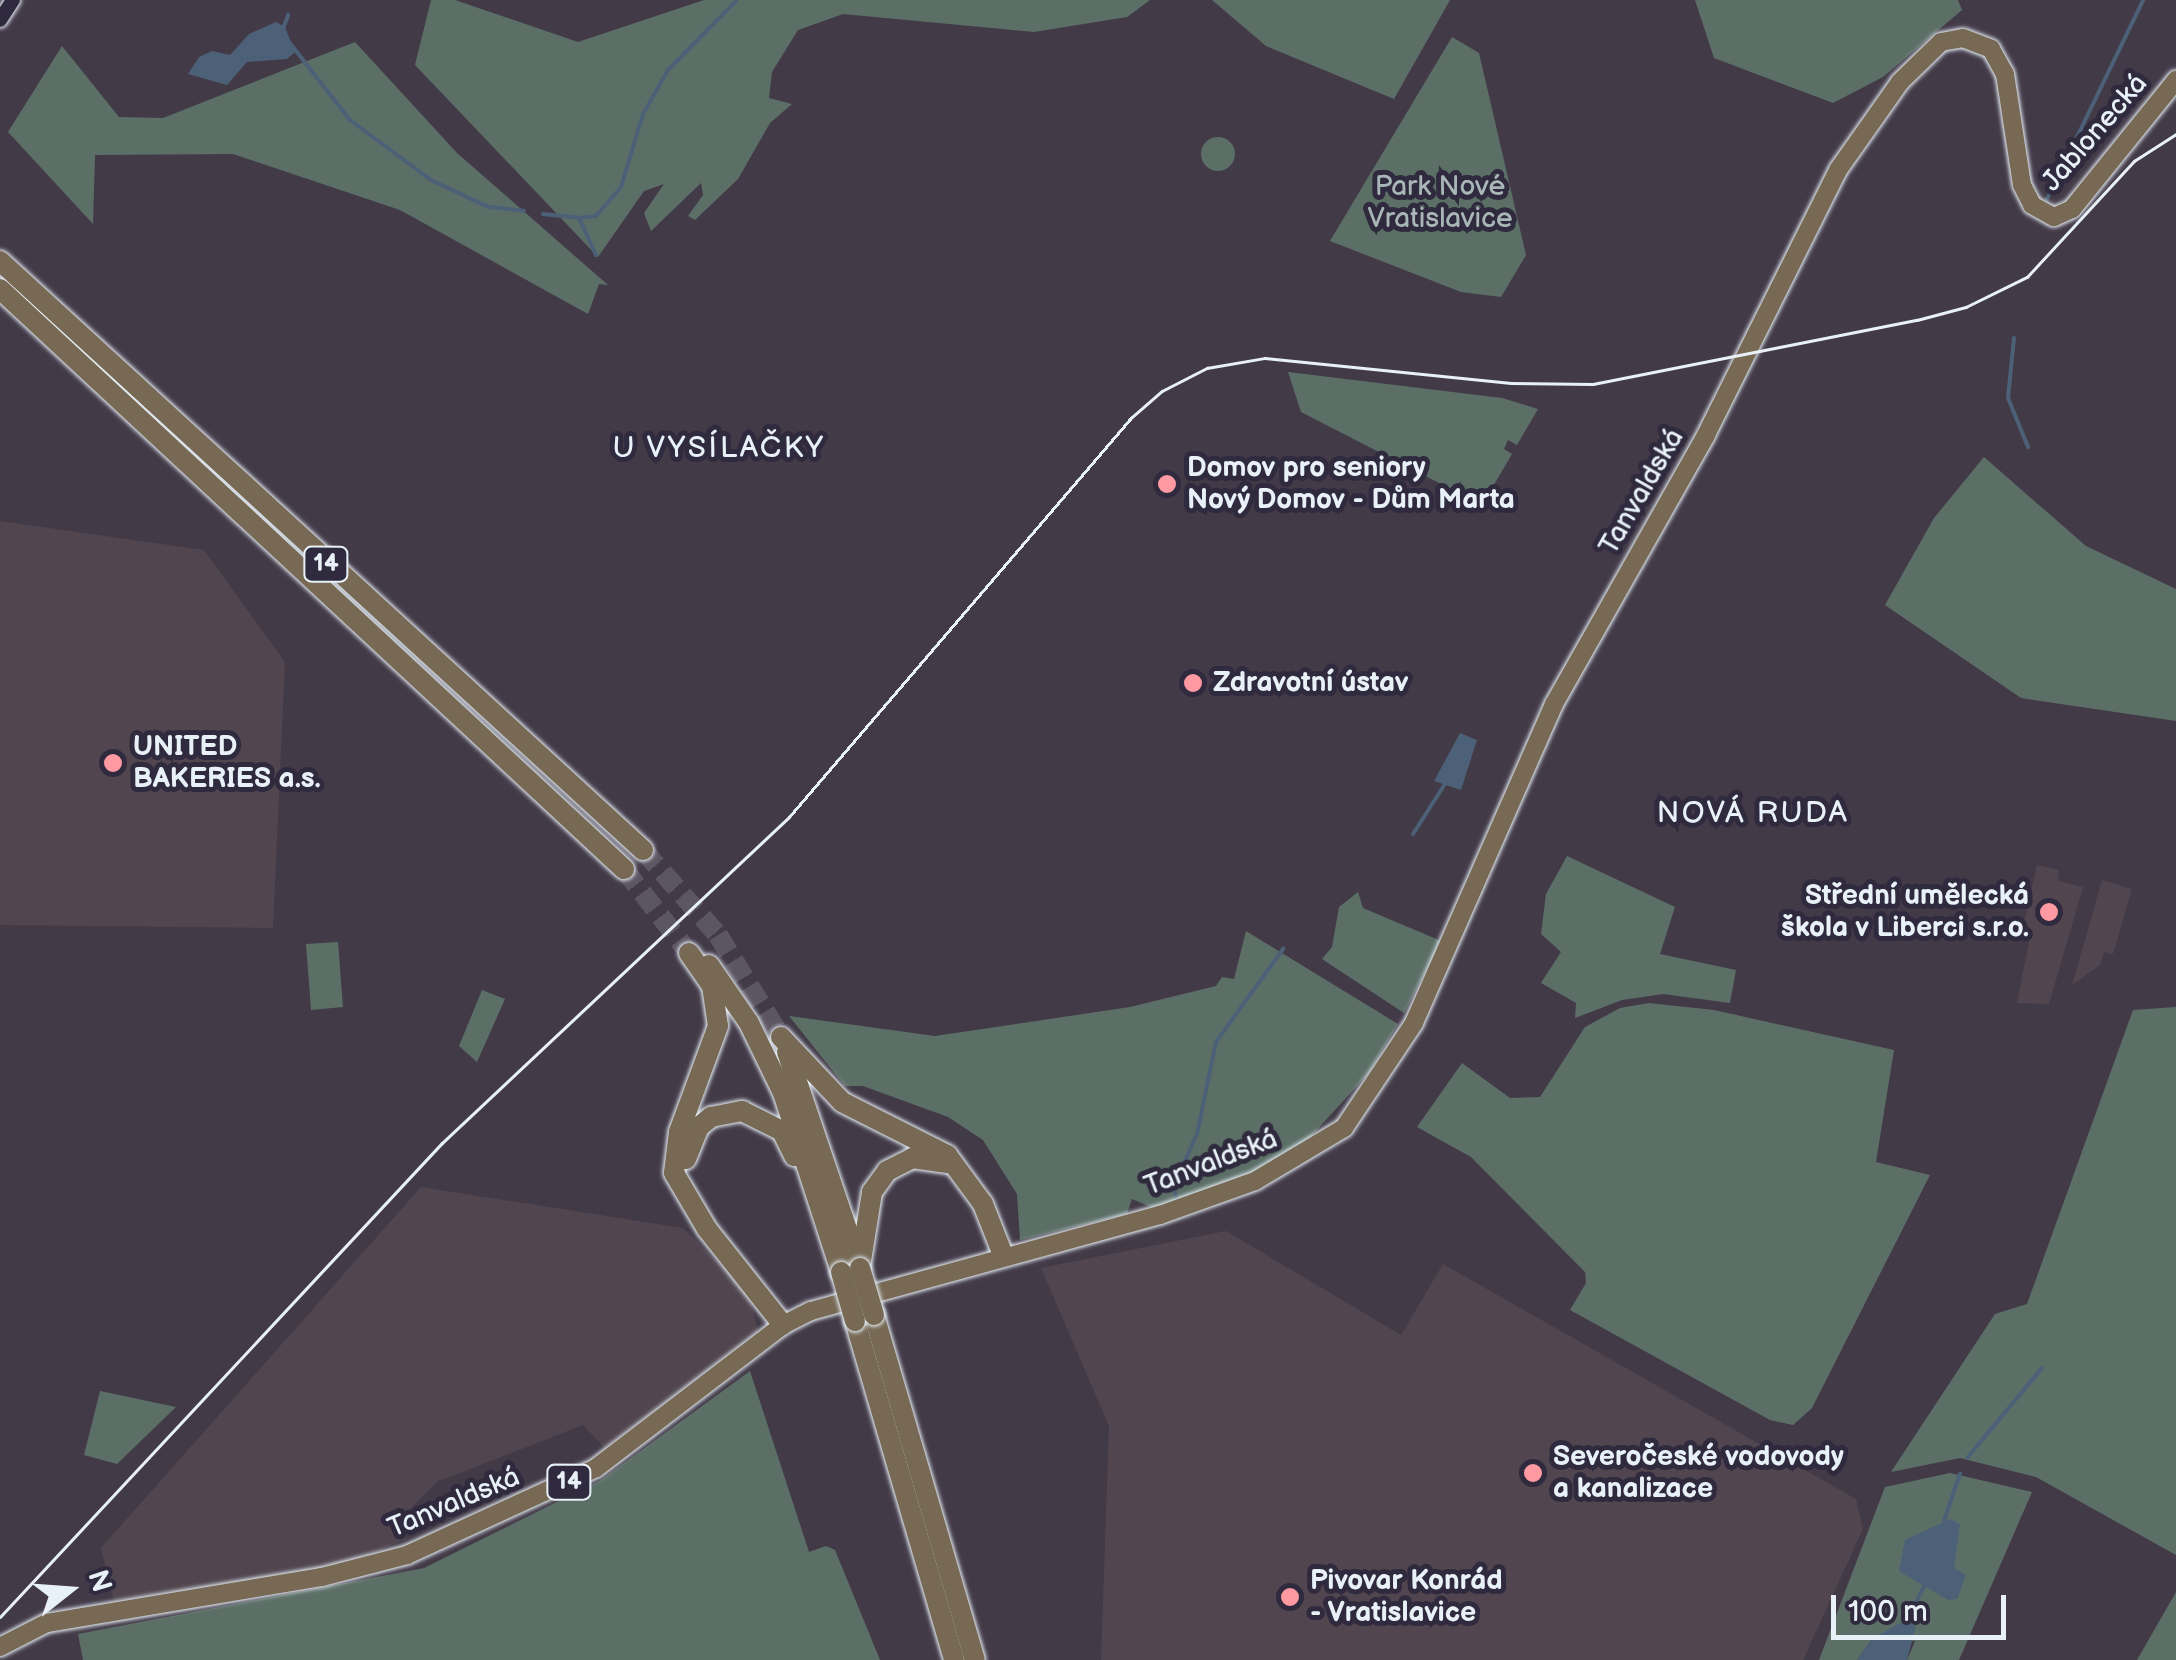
<!DOCTYPE html>
<meta charset="utf-8">
<style>
body{margin:0}
#map{position:relative;width:2176px;height:1660px;overflow:hidden;background:#433a48;font-family:"Balsamiq Sans",sans-serif}
div>[style]{position:absolute}
.built>*{inset:0;background:#51464f}
.green>*{inset:0;background:#5c6f67}
.round{border-radius:50%}
.water>*{inset:0;background:#4c6177}
.stream>*{height:4px;margin:-2px;padding:0 2px;transform-origin:2px;border-radius:2px;background:#4c6177}
.highway-tunnel>*{height:20px;margin-top:-10px;transform-origin:0;background:repeating-linear-gradient(90deg,#5c5562 0 20px,transparent 0 30px)}
.roads{filter:drop-shadow(0 0 2px #e8f1f8) drop-shadow(0 0 2px #e8f1f8)}
.minor>*{height:14px;margin:-7px;padding:0 7px;transform-origin:7px;border-radius:7px;background:#2f2a3d}
.major>*{height:18px;margin:-9px;padding:0 9px;transform-origin:9px;border-radius:9px;background:#776954}
.highway>*{height:20px;margin:-10px;padding:0 10px;transform-origin:10px;border-radius:10px;background:#776954}
.tram>*{height:2.5px;margin:-1.25px;padding:0 1.25px;transform-origin:1.25px;border-radius:1.25px;background:#e8f1f8}
.bridges{filter:drop-shadow(0 0 2px #e8f1f8) drop-shadow(0 0 2px #e8f1f8)}
.highway-bridge>*{height:20px;margin:-10px;padding:0 10px;transform-origin:10px;border-radius:10px;background:#776954}
.dots>*{width:28px;height:28px;translate:-50% -50%;box-sizing:border-box;border:5px solid #2f2a3d;border-radius:50%}
span{translate:-50% -50%;white-space:nowrap;text-align:center;line-height:1.15;-webkit-text-stroke:10px #2f2a3d;paint-order:stroke}
.shield-label span{padding:2px 8px;background:#2f2a3d;border:2px solid;border-radius:8px;-webkit-text-stroke-width:0}
.shield-label{font-size:25px;color:#e8f1f8;font-weight:700}
.street-label{font-size:28px;color:#e8f1f8}
.park-label{font-size:28px;color:#a9b6b7}
.poi-label{font-size:28px;color:#e8f1f8;font-weight:700}
.left{translate:0 -50%;text-align:left}
.right{translate:-100% -50%;text-align:right}
.neighbourhood-label{font-size:30px;color:#e8f1f8;letter-spacing:2.5px}
.north{position:absolute;left:20px;top:1540px;width:100px;height:100px;-webkit-text-stroke:8px #2f2a3d;paint-order:stroke;rotate:73deg;font-size:28px;font-weight:700;line-height:40px;text-align:center;color:#e8f1f8}
.north::after{content:'';display:block;margin:auto;width:35px;height:45px;background:#e8f1f8;clip-path:polygon(50% 0,100% 100%,50% 72%,0 100%)}
.scale{position:absolute;left:1831px;top:1595px;width:175px;height:45px;box-sizing:border-box;border:5px solid #e8f1f8;border-top:0;padding-left:12px;font-size:30px;line-height:35px;white-space:nowrap;color:#e8f1f8;-webkit-text-stroke:8px #2f2a3d;paint-order:stroke}
</style>
<div id="map">
<div class="built">
<div style="clip-path:polygon(0 521px,204px 550px,285px 662px,273px 928px,0 925px)"></div>
<div style="clip-path:polygon(2037px 865px,2059px 870px,2058px 881px,2083px 887px,2049px 1004px,2017px 1003px,2030px 937px,2021px 935px)"></div>
<div style="clip-path:polygon(2102px 880px,2132px 889px,2113px 954px,2104px 952px,2100px 965px,2072px 985px)"></div>
<div style="clip-path:polygon(421px 1187px,683px 1228px,748px 1292px,758px 1331px,605px 1448px,583px 1425px,437px 1482px,412px 1507px,406px 1539px,341px 1565px,114px 1601px,101px 1548px)"></div>
<div style="clip-path:polygon(1226px 1231px,1401px 1335px,1443px 1264px,1856px 1499px,1863px 1529px,1803px 1660px,1101px 1660px,1109px 1426px,1041px 1268px)"></div>
</div>
<div class="green">
<div style="clip-path:polygon(431px 0,455px 0,578px 42px,704px 0,1150px 0,1127px 17px,1034px 32px,843px 14px,798px 30px,772px 72px,769px 98px,792px 104px,770px 123px,738px 179px,695px 220px,688px 216px,703px 195px,701px 183px,651px 231px,644px 213px,664px 184px,644px 191px,598px 257px,415px 65px)"></div>
<div style="clip-path:polygon(1212px 0,1450px 0,1394px 99px,1266px 46px)"></div>
<div style="clip-path:polygon(1695px 0,1958px 0,1962px 10px,1883px 77px,1833px 103px,1714px 58px)"></div>
<div style="clip-path:polygon(1452px 37px,1479px 53px,1526px 255px,1501px 297px,1461px 292px,1330px 241px)"></div>
<div style="clip-path:polygon(355px 42px,457px 153px,608px 285px,599px 284px,588px 314px,400px 210px,233px 154px,95px 155px,93px 224px,8px 132px,62px 46px,119px 117px,163px 118px)"></div>
<div class="round" style="left:1201px;top:137px;width:34px;height:34px"></div>
<div style="clip-path:polygon(1288px 372px,1502px 398px,1538px 409px,1517px 445px,1508px 440px,1504px 449px,1512px 454px,1482px 505px,1301px 412px)"></div>
<div style="clip-path:polygon(1984px 457px,2086px 546px,2176px 589px,2176px 721px,2021px 698px,1885px 605px,1934px 518px)"></div>
<div style="clip-path:polygon(1567px 856px,1675px 907px,1660px 954px,1736px 970px,1730px 1003px,1663px 994px,1622px 1000px,1575px 1018px,1576px 1003px,1541px 983px,1561px 952px,1541px 934px,1546px 894px)"></div>
<div style="clip-path:polygon(1358px 892px,1363px 908px,1441px 941px,1404px 1013px,1322px 959px,1332px 947px,1339px 907px)"></div>
<div style="clip-path:polygon(1246px 931px,1398px 1024px,1368px 1074px,1303px 1145px,1235px 1183px,1173px 1205px,1153px 1208px,1132px 1199px,1127px 1214px,1020px 1240px,1017px 1194px,983px 1140px,948px 1117px,863px 1086px,845px 1086px,789px 1016px,935px 1036px,1130px 1007px,1216px 986px,1222px 977px,1234px 979px)"></div>
<div style="clip-path:polygon(338px 942px,343px 1007px,311px 1010px,306px 944px)"></div>
<div style="clip-path:polygon(482px 990px,505px 999px,477px 1062px,459px 1046px)"></div>
<div style="clip-path:polygon(1649px 1003px,1714px 1010px,1894px 1050px,1876px 1162px,1930px 1175px,1812px 1408px,1793px 1425px,1770px 1420px,1570px 1310px,1586px 1283px,1585px 1272px,1471px 1157px,1417px 1127px,1462px 1063px,1510px 1098px,1540px 1097px,1585px 1027px,1620px 1008px)"></div>
<div style="clip-path:polygon(2176px 1007px,2176px 1555px,2036px 1477px,1960px 1458px,1891px 1472px,1995px 1314px,2027px 1304px,2133px 1010px)"></div>
<div style="clip-path:polygon(750px 1371px,809px 1552px,826px 1546px,835px 1550px,880px 1660px,83px 1660px,78px 1634px,424px 1568px,601px 1480px)"></div>
<div style="clip-path:polygon(100px 1391px,176px 1407px,117px 1464px,84px 1455px)"></div>
<div style="clip-path:polygon(1950px 1473px,2032px 1492px,1959px 1660px,1907px 1660px,1915px 1641px,1873px 1638px,1857px 1660px,1819px 1660px,1885px 1487px)"></div>
<div style="clip-path:polygon(2176px 1592px,2176px 1660px,2137px 1660px)"></div>
</div>
<div class="water">
<div style="clip-path:polygon(276px 22px,285px 27px,295px 52px,287px 59px,247px 62px,227px 85px,188px 74px,199px 57px,212px 51px,230px 55px,249px 34px)"></div>
<div style="clip-path:polygon(1460px 733px,1477px 740px,1461px 790px,1434px 781px)"></div>
<div style="clip-path:polygon(1950px 1519px,1960px 1524px,1954px 1568px,1966px 1575px,1957px 1599px,1948px 1600px,1899px 1571px,1905px 1540px)"></div>
<div style="clip-path:polygon(1904px 1621px,1916px 1626px,1907px 1660px,1857px 1660px,1873px 1638px)"></div>
</div>
<div class="stream">
<div style="left:283px;top:29px;width:15px;rotate:-70deg"></div>
<div style="left:289px;top:42px;width:99px;rotate:52deg"></div>
<div style="left:350px;top:120px;width:101px;rotate:36.5deg"></div>
<div style="left:431px;top:180px;width:63px;rotate:25.3deg"></div>
<div style="left:488px;top:207px;width:36px;rotate:6deg"></div>
<div style="left:2047px;top:199px;width:221px;rotate:-64.2deg"></div>
<div style="left:543px;top:214px;width:36px;rotate:6deg"></div>
<div style="left:579px;top:218px;width:41px;rotate:65.3deg"></div>
<div style="left:579px;top:218px;width:17px;rotate:-7deg"></div>
<div style="left:596px;top:216px;width:38px;rotate:-49deg"></div>
<div style="left:621px;top:187px;width:76px;rotate:-73.2deg"></div>
<div style="left:643px;top:114px;width:51px;rotate:-60.4deg"></div>
<div style="left:668px;top:70px;width:98px;rotate:-45.4deg"></div>
<div style="left:2014px;top:338px;width:60px;rotate:95.7deg"></div>
<div style="left:2008px;top:398px;width:53px;rotate:67.8deg"></div>
<div style="left:1413px;top:834px;width:59px;rotate:-57.4deg"></div>
<div style="left:1177px;top:1204px;width:19px;rotate:-99deg"></div>
<div style="left:1174px;top:1185px;width:56px;rotate:-65.7deg"></div>
<div style="left:1197px;top:1134px;width:94px;rotate:-78.3deg"></div>
<div style="left:1216px;top:1042px;width:115px;rotate:-54.2deg"></div>
<div style="left:1967px;top:1458px;width:117px;rotate:-50.2deg"></div>
<div style="left:1944px;top:1521px;width:50px;rotate:-71.2deg"></div>
<div style="left:1905px;top:1623px;width:45px;rotate:-62.3deg"></div>
</div>
<div class="highway-tunnel">
<div style="left:643px;top:850px;width:113px;rotate:48.6deg"></div>
<div style="left:718px;top:935px;width:120px;rotate:58.3deg"></div>
<div style="left:624px;top:869px;width:106px;rotate:52.3deg"></div>
</div>
<div class="roads">
<div class="minor">
<div style="left:0;top:20px;width:24px;rotate:-57deg"></div>
</div>
<div class="major">
<div style="left:0;top:1647px;width:53px;rotate:-27.1deg"></div>
<div style="left:47px;top:1623px;width:279px;rotate:-9.5deg"></div>
<div style="left:322px;top:1577px;width:88px;rotate:-14.5deg"></div>
<div style="left:407px;top:1555px;width:208px;rotate:-24.7deg"></div>
<div style="left:596px;top:1468px;width:235px;rotate:-37.4deg"></div>
<div style="left:783px;top:1325px;width:31px;rotate:-27deg"></div>
<div style="left:811px;top:1311px;width:362px;rotate:-15.4deg"></div>
<div style="left:1160px;top:1215px;width:101px;rotate:-19.7deg"></div>
<div style="left:1255px;top:1181px;width:104px;rotate:-30.8deg"></div>
<div style="left:1344px;top:1128px;width:126px;rotate:-56.3deg"></div>
<div style="left:1414px;top:1023px;width:348px;rotate:-66.3deg"></div>
<div style="left:1554px;top:704px;width:309px;rotate:-60.5deg"></div>
<div style="left:1706px;top:435px;width:296px;rotate:-63.5deg"></div>
<div style="left:1838px;top:170px;width:108px;rotate:-54.8deg"></div>
<div style="left:1900px;top:82px;width:57px;rotate:-44.3deg"></div>
<div style="left:1941px;top:42px;width:22px;rotate:-10deg"></div>
<div style="left:1963px;top:38px;width:30px;rotate:21deg"></div>
<div style="left:1991px;top:49px;width:29px;rotate:61deg"></div>
<div style="left:2005px;top:74px;width:112px;rotate:81.3deg"></div>
<div style="left:2022px;top:185px;width:22px;rotate:63deg"></div>
<div style="left:2032px;top:205px;width:25px;rotate:29deg"></div>
<div style="left:2054px;top:217px;width:20px;rotate:-24deg"></div>
<div style="left:2072px;top:209px;width:166px;rotate:-51.1deg"></div>
</div>
<div class="highway">
<div style="left:0;top:261px;width:872px;rotate:42.49deg"></div>
<div style="left:0;top:289px;width:852px;rotate:42.91deg"></div>
<div style="left:689px;top:953px;width:40px;rotate:55.1deg"></div>
<div style="left:712px;top:986px;width:40px;rotate:81.5deg"></div>
<div style="left:718px;top:1026px;width:113px;rotate:110.2deg"></div>
<div style="left:679px;top:1132px;width:41px;rotate:97deg"></div>
<div style="left:674px;top:1173px;width:65px;rotate:59.5deg"></div>
<div style="left:707px;top:1229px;width:122px;rotate:51.6deg"></div>
<div style="left:709px;top:965px;width:70px;rotate:55.4deg"></div>
<div style="left:749px;top:1023px;width:78px;rotate:64.1deg"></div>
<div style="left:783px;top:1093px;width:188px;rotate:72deg"></div>
<div style="left:781px;top:1037px;width:89px;rotate:46.8deg"></div>
<div style="left:842px;top:1102px;width:118px;rotate:26.8deg"></div>
<div style="left:947px;top:1155px;width:61px;rotate:53.7deg"></div>
<div style="left:983px;top:1204px;width:55px;rotate:68.6deg"></div>
<div style="left:787px;top:1052px;width:228px;rotate:71.3deg"></div>
<div style="left:686px;top:1159px;width:35px;rotate:-68deg"></div>
<div style="left:699px;top:1127px;width:16px;rotate:-40deg"></div>
<div style="left:711px;top:1117px;width:32px;rotate:-11deg"></div>
<div style="left:742px;top:1111px;width:45px;rotate:26.6deg"></div>
<div style="left:782px;top:1131px;width:28px;rotate:64deg"></div>
<div style="left:861px;top:1261px;width:70px;rotate:-80.9deg"></div>
<div style="left:872px;top:1192px;width:26px;rotate:-54deg"></div>
<div style="left:887px;top:1171px;width:28px;rotate:-27deg"></div>
<div style="left:912px;top:1158px;width:41px;rotate:8.3deg"></div>
<div style="left:874px;top:1315px;width:359px;rotate:73.7deg"></div>
<div style="left:855px;top:1321px;width:353px;rotate:73.7deg"></div>
</div>
</div>
<div class="tram">
<div style="left:0;top:1617px;width:648px;rotate:-47deg"></div>
<div style="left:442px;top:1143px;width:476px;rotate:-43.2deg"></div>
<div style="left:789px;top:817px;width:526px;rotate:-49.4deg"></div>
<div style="left:1131px;top:418px;width:41px;rotate:-41.1deg"></div>
<div style="left:1162px;top:391px;width:51px;rotate:-27.1deg"></div>
<div style="left:1207px;top:368px;width:59px;rotate:-9.8deg"></div>
<div style="left:1265px;top:358px;width:247px;rotate:5.8deg"></div>
<div style="left:1511px;top:383px;width:82px;rotate:0.7deg"></div>
<div style="left:1593px;top:384px;width:330px;rotate:-11.2deg"></div>
<div style="left:1917px;top:320px;width:51px;rotate:-14.9deg"></div>
<div style="left:1966px;top:307px;width:68px;rotate:-26.2deg"></div>
<div style="left:2027px;top:277px;width:158px;rotate:-47.3deg"></div>
<div style="left:2134px;top:161px;width:50px;rotate:-32.7deg"></div>
</div>
<div class="bridges">
<div class="highway-bridge">
<div style="left:860px;top:1268px;width:49px;rotate:73.4deg"></div>
<div style="left:841px;top:1272px;width:51px;rotate:74.1deg"></div>
</div>
</div>
<div class="dots">
<div style="left:1167px;top:484px;background:#ff9aa2"></div>
<div style="left:1193px;top:683px;background:#ff9aa2"></div>
<div style="left:113px;top:763px;background:#ff9aa2"></div>
<div style="left:2049px;top:912px;background:#ff9aa2"></div>
<div style="left:1533px;top:1473px;background:#ff9aa2"></div>
<div style="left:1290px;top:1597px;background:#ff9aa2"></div>
</div>
<div class="shield-label">
<span style="left:326px;top:564px">14</span>
<span style="left:569px;top:1482px">14</span>
</div>
<div class="street-label">
<span style="left:2095px;top:133px;rotate:-49deg">Jablonecká</span>
<span style="left:1642px;top:492px;rotate:-60deg">Tanvaldská</span>
<span style="left:1211px;top:1163px;rotate:-21deg">Tanvaldská</span>
<span style="left:454px;top:1503px;rotate:-23deg">Tanvaldská</span>
</div>
<div class="park-label">
<span style="left:1440px;top:203px">Park Nové<br>Vratislavice</span>
</div>
<div class="poi-label">
<span class="left" style="left:1187px;top:484px">Domov pro seniory<br>Nový Domov - Dům Marta</span>
<span class="left" style="left:1213px;top:683px">Zdravotní ústav</span>
<span class="left" style="left:133px;top:763px">UNITED<br>BAKERIES a.s.</span>
<span class="right" style="left:2029px;top:912px">Střední umělecká<br>škola v Liberci s.r.o.</span>
<span class="left" style="left:1553px;top:1473px">Severočeské vodovody<br>a kanalizace</span>
<span class="left" style="left:1310px;top:1597px">Pivovar Konrád<br>- Vratislavice</span>
</div>
<div class="neighbourhood-label">
<span style="left:719px;top:448px">U VYSÍLAČKY</span>
<span style="left:1753px;top:813px">NOVÁ RUDA</span>
</div>
<div class="north">N</div>
<div class="scale">100 m</div>
</div>
